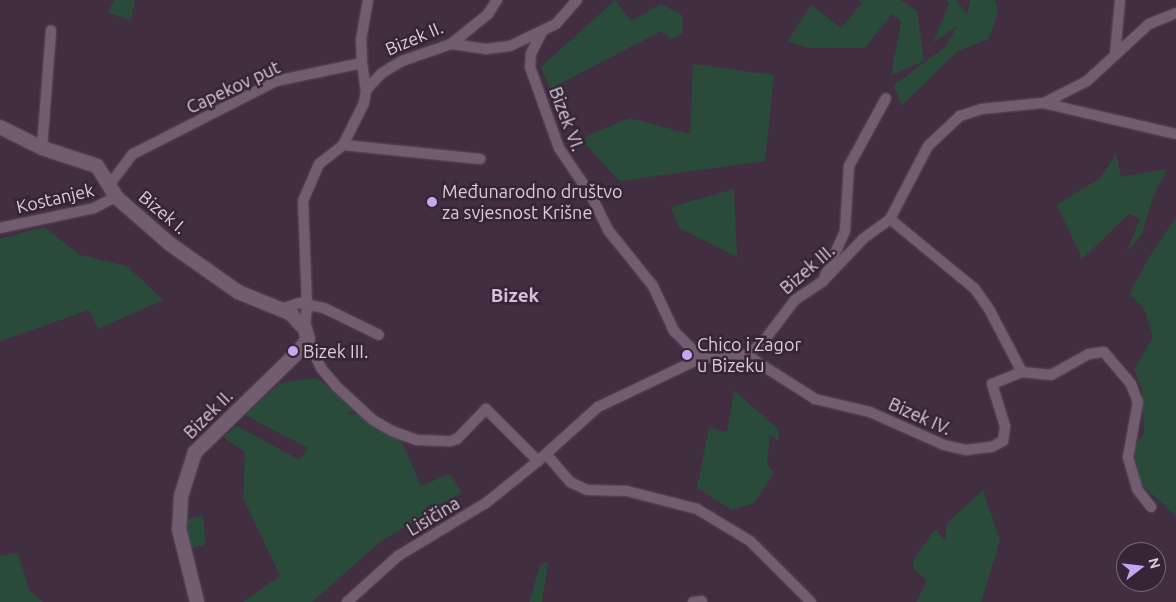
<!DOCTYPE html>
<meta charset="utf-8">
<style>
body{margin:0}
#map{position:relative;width:1176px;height:602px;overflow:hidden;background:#412e41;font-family:Ubuntu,sans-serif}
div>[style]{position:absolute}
.green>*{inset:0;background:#2a4b3a}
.roads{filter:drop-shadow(0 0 1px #5c4d5c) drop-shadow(0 0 1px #5c4d5c)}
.minor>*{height:10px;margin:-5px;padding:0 5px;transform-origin:5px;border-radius:5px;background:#715c70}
.tertiary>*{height:14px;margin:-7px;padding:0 7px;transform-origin:7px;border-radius:7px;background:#715c70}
.dots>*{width:14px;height:14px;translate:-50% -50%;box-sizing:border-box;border:2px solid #362536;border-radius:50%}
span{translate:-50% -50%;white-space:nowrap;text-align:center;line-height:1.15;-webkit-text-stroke:5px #362536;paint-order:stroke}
.street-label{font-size:18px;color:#d9cdd9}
.poi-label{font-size:18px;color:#d9cdd9}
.left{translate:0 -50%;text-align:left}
.neighbourhood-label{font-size:19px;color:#d7c0d7;font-weight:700}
.north{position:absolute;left:1116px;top:542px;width:50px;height:50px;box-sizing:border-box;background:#362536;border:1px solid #776877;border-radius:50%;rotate:74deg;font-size:14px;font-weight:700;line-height:20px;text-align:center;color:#d9cdd9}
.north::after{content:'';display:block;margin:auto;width:18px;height:22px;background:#c5a7f1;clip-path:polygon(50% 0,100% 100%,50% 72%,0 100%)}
</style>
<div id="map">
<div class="green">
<div style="clip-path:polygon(114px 0,135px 0,131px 21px,108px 12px)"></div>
<div style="clip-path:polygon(615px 0,631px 21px,661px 4px,682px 15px,683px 34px,670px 39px,661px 31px,550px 89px,541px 67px)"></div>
<div style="clip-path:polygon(859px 0,901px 0,917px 11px,924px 61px,891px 75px,901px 21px,892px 14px,865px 48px,810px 48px,787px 42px,811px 5px,841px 28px,862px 3px)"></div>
<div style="clip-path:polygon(946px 0,956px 0,967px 14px,970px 0,995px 0,998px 11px,989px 39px,958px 51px,901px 106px,894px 85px,945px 47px,958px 25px,933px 43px,949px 4px)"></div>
<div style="clip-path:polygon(693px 64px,774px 75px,765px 161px,619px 181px,581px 139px,629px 118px,690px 134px)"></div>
<div style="clip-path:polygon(1116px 154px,1121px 177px,1167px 169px,1152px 200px,1142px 234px,1126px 253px,1140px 219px,1129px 214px,1082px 259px,1057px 205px,1100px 178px)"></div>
<div style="clip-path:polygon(734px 189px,737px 257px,679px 228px,671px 207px)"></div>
<div style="clip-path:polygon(1176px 217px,1176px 516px,1141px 484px,1133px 447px,1144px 434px,1142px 390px,1134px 369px,1153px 337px,1144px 308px,1129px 294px,1148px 259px)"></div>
<div style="clip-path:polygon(44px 227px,80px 255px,127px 266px,163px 300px,98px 329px,89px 310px,0 341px,0 239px)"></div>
<div style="clip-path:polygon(317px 378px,355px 410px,344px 414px,369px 415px,398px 433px,421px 486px,450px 474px,462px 492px,380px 542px,312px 602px,243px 602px,280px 576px,243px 498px,245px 452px,223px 437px,237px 426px,299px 460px,308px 448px,245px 415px,280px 383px)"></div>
<div style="clip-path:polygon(734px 390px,779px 430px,778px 440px,770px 435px,767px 464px,774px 473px,754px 503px,732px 510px,697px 488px,709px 428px,727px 432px)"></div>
<div style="clip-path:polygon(983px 490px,1000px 540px,981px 602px,916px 602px,927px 581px,913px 568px,914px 559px,935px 529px,945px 540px,947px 523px)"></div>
<div style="clip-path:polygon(203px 516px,206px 544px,190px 549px,187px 519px)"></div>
<div style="clip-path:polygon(18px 553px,30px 591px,43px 602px,0 602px,0 556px)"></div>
<div style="clip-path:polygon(541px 563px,548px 563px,542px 602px,529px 602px)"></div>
</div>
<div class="roads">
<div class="minor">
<div style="left:542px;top:32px;width:25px;rotate:117deg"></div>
<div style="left:531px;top:54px;width:13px;rotate:94deg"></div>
<div style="left:530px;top:67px;width:86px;rotate:70.3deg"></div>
<div style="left:559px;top:148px;width:59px;rotate:56deg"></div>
<div style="left:592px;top:197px;width:37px;rotate:64deg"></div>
<div style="left:608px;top:230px;width:72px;rotate:51.2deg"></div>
<div style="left:653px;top:286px;width:50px;rotate:65deg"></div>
<div style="left:674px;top:331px;width:38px;rotate:45deg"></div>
<div style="left:451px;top:44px;width:35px;rotate:8deg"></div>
<div style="left:486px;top:49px;width:24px;rotate:-7deg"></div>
<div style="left:510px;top:46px;width:51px;rotate:-25.6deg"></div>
<div style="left:556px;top:24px;width:32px;rotate:-49deg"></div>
<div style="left:1115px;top:55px;width:55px;rotate:-84.8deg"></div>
<div style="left:362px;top:63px;width:23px;rotate:-92deg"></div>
<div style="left:361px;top:40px;width:41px;rotate:-80.1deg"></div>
<div style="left:1044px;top:103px;width:48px;rotate:-27.1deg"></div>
<div style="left:1087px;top:81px;width:84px;rotate:-42.6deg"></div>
<div style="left:1149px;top:24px;width:29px;rotate:-22deg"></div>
<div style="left:343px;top:145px;width:138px;rotate:5.8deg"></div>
<div style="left:42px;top:148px;width:118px;rotate:-85.6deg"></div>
<div style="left:110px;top:184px;width:38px;rotate:-53deg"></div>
<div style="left:133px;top:154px;width:161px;rotate:-27deg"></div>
<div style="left:276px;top:81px;width:88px;rotate:-11.8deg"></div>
<div style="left:362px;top:63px;width:27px;rotate:82deg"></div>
<div style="left:890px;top:219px;width:110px;rotate:39.5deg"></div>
<div style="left:975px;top:289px;width:24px;rotate:55deg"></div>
<div style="left:989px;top:309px;width:71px;rotate:62.4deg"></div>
<div style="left:0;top:228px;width:96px;rotate:-12deg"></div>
<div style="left:94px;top:208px;width:25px;rotate:-27deg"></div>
<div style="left:824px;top:278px;width:51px;rotate:-65.9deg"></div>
<div style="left:845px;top:231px;width:65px;rotate:-86.5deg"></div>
<div style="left:849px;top:166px;width:77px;rotate:-61.4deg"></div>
<div style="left:281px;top:309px;width:20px;rotate:-18deg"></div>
<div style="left:300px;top:303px;width:25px;rotate:12deg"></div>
<div style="left:324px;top:308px;width:61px;rotate:26.1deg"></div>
<div style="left:305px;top:329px;width:25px;rotate:-85deg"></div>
<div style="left:307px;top:304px;width:103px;rotate:-92.2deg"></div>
<div style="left:303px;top:201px;width:40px;rotate:-66.6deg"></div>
<div style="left:319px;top:164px;width:31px;rotate:-38deg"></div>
<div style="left:343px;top:145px;width:47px;rotate:-63.4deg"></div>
<div style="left:364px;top:103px;width:13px;rotate:-81deg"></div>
<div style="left:366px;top:90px;width:23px;rotate:-47deg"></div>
<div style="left:382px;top:73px;width:23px;rotate:-31deg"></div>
<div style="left:402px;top:61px;width:52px;rotate:-19.1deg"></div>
<div style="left:451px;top:44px;width:48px;rotate:-39deg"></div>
<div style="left:488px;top:14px;width:17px;rotate:-57deg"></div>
<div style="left:308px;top:339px;width:32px;rotate:66deg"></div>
<div style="left:321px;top:368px;width:23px;rotate:50deg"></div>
<div style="left:336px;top:386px;width:50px;rotate:42.6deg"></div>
<div style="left:373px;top:420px;width:22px;rotate:30deg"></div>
<div style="left:392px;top:431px;width:27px;rotate:20deg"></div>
<div style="left:417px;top:440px;width:33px;rotate:2deg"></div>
<div style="left:450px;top:441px;width:7px;rotate:-16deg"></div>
<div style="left:457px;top:439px;width:42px;rotate:-46deg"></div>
<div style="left:486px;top:409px;width:74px;rotate:45deg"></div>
<div style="left:538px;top:461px;width:81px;rotate:-42deg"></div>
<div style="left:598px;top:407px;width:114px;rotate:-25.4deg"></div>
<div style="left:701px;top:358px;width:45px;rotate:-3.8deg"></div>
<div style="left:746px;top:355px;width:21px;rotate:-37deg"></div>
<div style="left:763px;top:342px;width:53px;rotate:-52.7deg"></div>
<div style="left:795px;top:300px;width:34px;rotate:-34deg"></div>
<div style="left:823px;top:281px;width:59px;rotate:-46.4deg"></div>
<div style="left:864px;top:238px;width:32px;rotate:-36deg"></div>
<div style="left:890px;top:219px;width:82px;rotate:-62.5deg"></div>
<div style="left:928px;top:146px;width:44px;rotate:-43.2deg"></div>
<div style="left:960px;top:116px;width:22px;rotate:-18deg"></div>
<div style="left:981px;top:109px;width:62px;rotate:-5.5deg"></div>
<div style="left:1043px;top:103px;width:137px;rotate:13.1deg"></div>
<div style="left:746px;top:355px;width:82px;rotate:32.5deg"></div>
<div style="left:815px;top:399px;width:57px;rotate:13.3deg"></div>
<div style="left:870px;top:412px;width:81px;rotate:24deg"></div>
<div style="left:944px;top:445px;width:23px;rotate:13deg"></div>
<div style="left:966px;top:450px;width:26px;rotate:-7deg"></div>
<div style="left:992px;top:447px;width:13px;rotate:-29deg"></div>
<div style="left:1003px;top:441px;width:15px;rotate:-82deg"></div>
<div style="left:1005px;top:426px;width:44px;rotate:-107.2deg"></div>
<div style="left:992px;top:384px;width:32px;rotate:-22deg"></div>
<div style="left:1022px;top:372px;width:29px;rotate:6deg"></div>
<div style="left:1051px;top:375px;width:43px;rotate:-28.9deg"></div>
<div style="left:1089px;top:354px;width:15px;rotate:-8deg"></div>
<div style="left:1104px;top:352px;width:42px;rotate:49.8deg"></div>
<div style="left:1131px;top:384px;width:19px;rotate:69deg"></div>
<div style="left:1138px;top:402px;width:56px;rotate:100.3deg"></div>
<div style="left:1128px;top:457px;width:33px;rotate:74deg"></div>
<div style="left:1137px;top:489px;width:23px;rotate:52deg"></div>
<div style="left:546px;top:454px;width:37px;rotate:49deg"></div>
<div style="left:570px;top:482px;width:19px;rotate:25deg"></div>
<div style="left:587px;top:490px;width:40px;rotate:1.4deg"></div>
<div style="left:627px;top:491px;width:72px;rotate:14.4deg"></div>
<div style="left:697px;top:509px;width:62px;rotate:31.1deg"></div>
<div style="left:750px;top:541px;width:86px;rotate:45deg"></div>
<div style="left:347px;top:602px;width:69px;rotate:-42deg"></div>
<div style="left:398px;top:556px;width:103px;rotate:-31.1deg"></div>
<div style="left:486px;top:503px;width:67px;rotate:-38.9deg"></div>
<div style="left:693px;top:602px;width:9px;rotate:-6deg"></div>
</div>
<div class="tertiary">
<div style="left:0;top:127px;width:47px;rotate:26.6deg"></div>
<div style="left:42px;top:148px;width:58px;rotate:18.1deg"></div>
<div style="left:97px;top:166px;width:36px;rotate:58deg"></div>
<div style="left:116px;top:197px;width:72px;rotate:41deg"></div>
<div style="left:170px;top:244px;width:83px;rotate:35.2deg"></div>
<div style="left:238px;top:292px;width:56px;rotate:22deg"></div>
<div style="left:290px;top:313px;width:22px;rotate:47deg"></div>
<div style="left:305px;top:329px;width:10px;rotate:73deg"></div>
<div style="left:308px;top:339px;width:16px;rotate:128deg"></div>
<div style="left:298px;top:352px;width:144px;rotate:135.8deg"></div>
<div style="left:195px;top:452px;width:46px;rotate:107.7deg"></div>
<div style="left:181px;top:496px;width:33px;rotate:93deg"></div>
<div style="left:179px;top:529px;width:75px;rotate:76.1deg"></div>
</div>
</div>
<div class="dots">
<div style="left:432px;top:202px;background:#c5a7f1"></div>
<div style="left:293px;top:351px;background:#c5a7f1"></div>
<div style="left:687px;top:355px;background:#c5a7f1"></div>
</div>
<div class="street-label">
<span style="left:414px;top:38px;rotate:-23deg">Bizek II.</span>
<span style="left:233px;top:87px;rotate:-25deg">Capekov put</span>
<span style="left:567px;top:119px;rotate:69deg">Bizek VI.</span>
<span style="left:55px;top:198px;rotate:-13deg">Kostanjek</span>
<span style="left:163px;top:212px;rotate:40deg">Bizek I.</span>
<span style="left:807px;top:269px;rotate:-41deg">Bizek III.</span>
<span style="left:208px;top:414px;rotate:-45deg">Bizek II.</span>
<span style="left:920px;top:416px;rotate:24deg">Bizek IV.</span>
<span style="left:433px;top:516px;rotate:-31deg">Lisičina</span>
</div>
<div class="poi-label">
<span class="left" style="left:442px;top:202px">Međunarodno društvo<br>za svjesnost Krišne</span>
<span class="left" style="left:697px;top:355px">Chico i Zagor<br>u Bizeku</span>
<span class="left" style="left:303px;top:351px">Bizek III.</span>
</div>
<div class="neighbourhood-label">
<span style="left:515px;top:296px">Bizek</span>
</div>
<div class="north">N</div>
</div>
